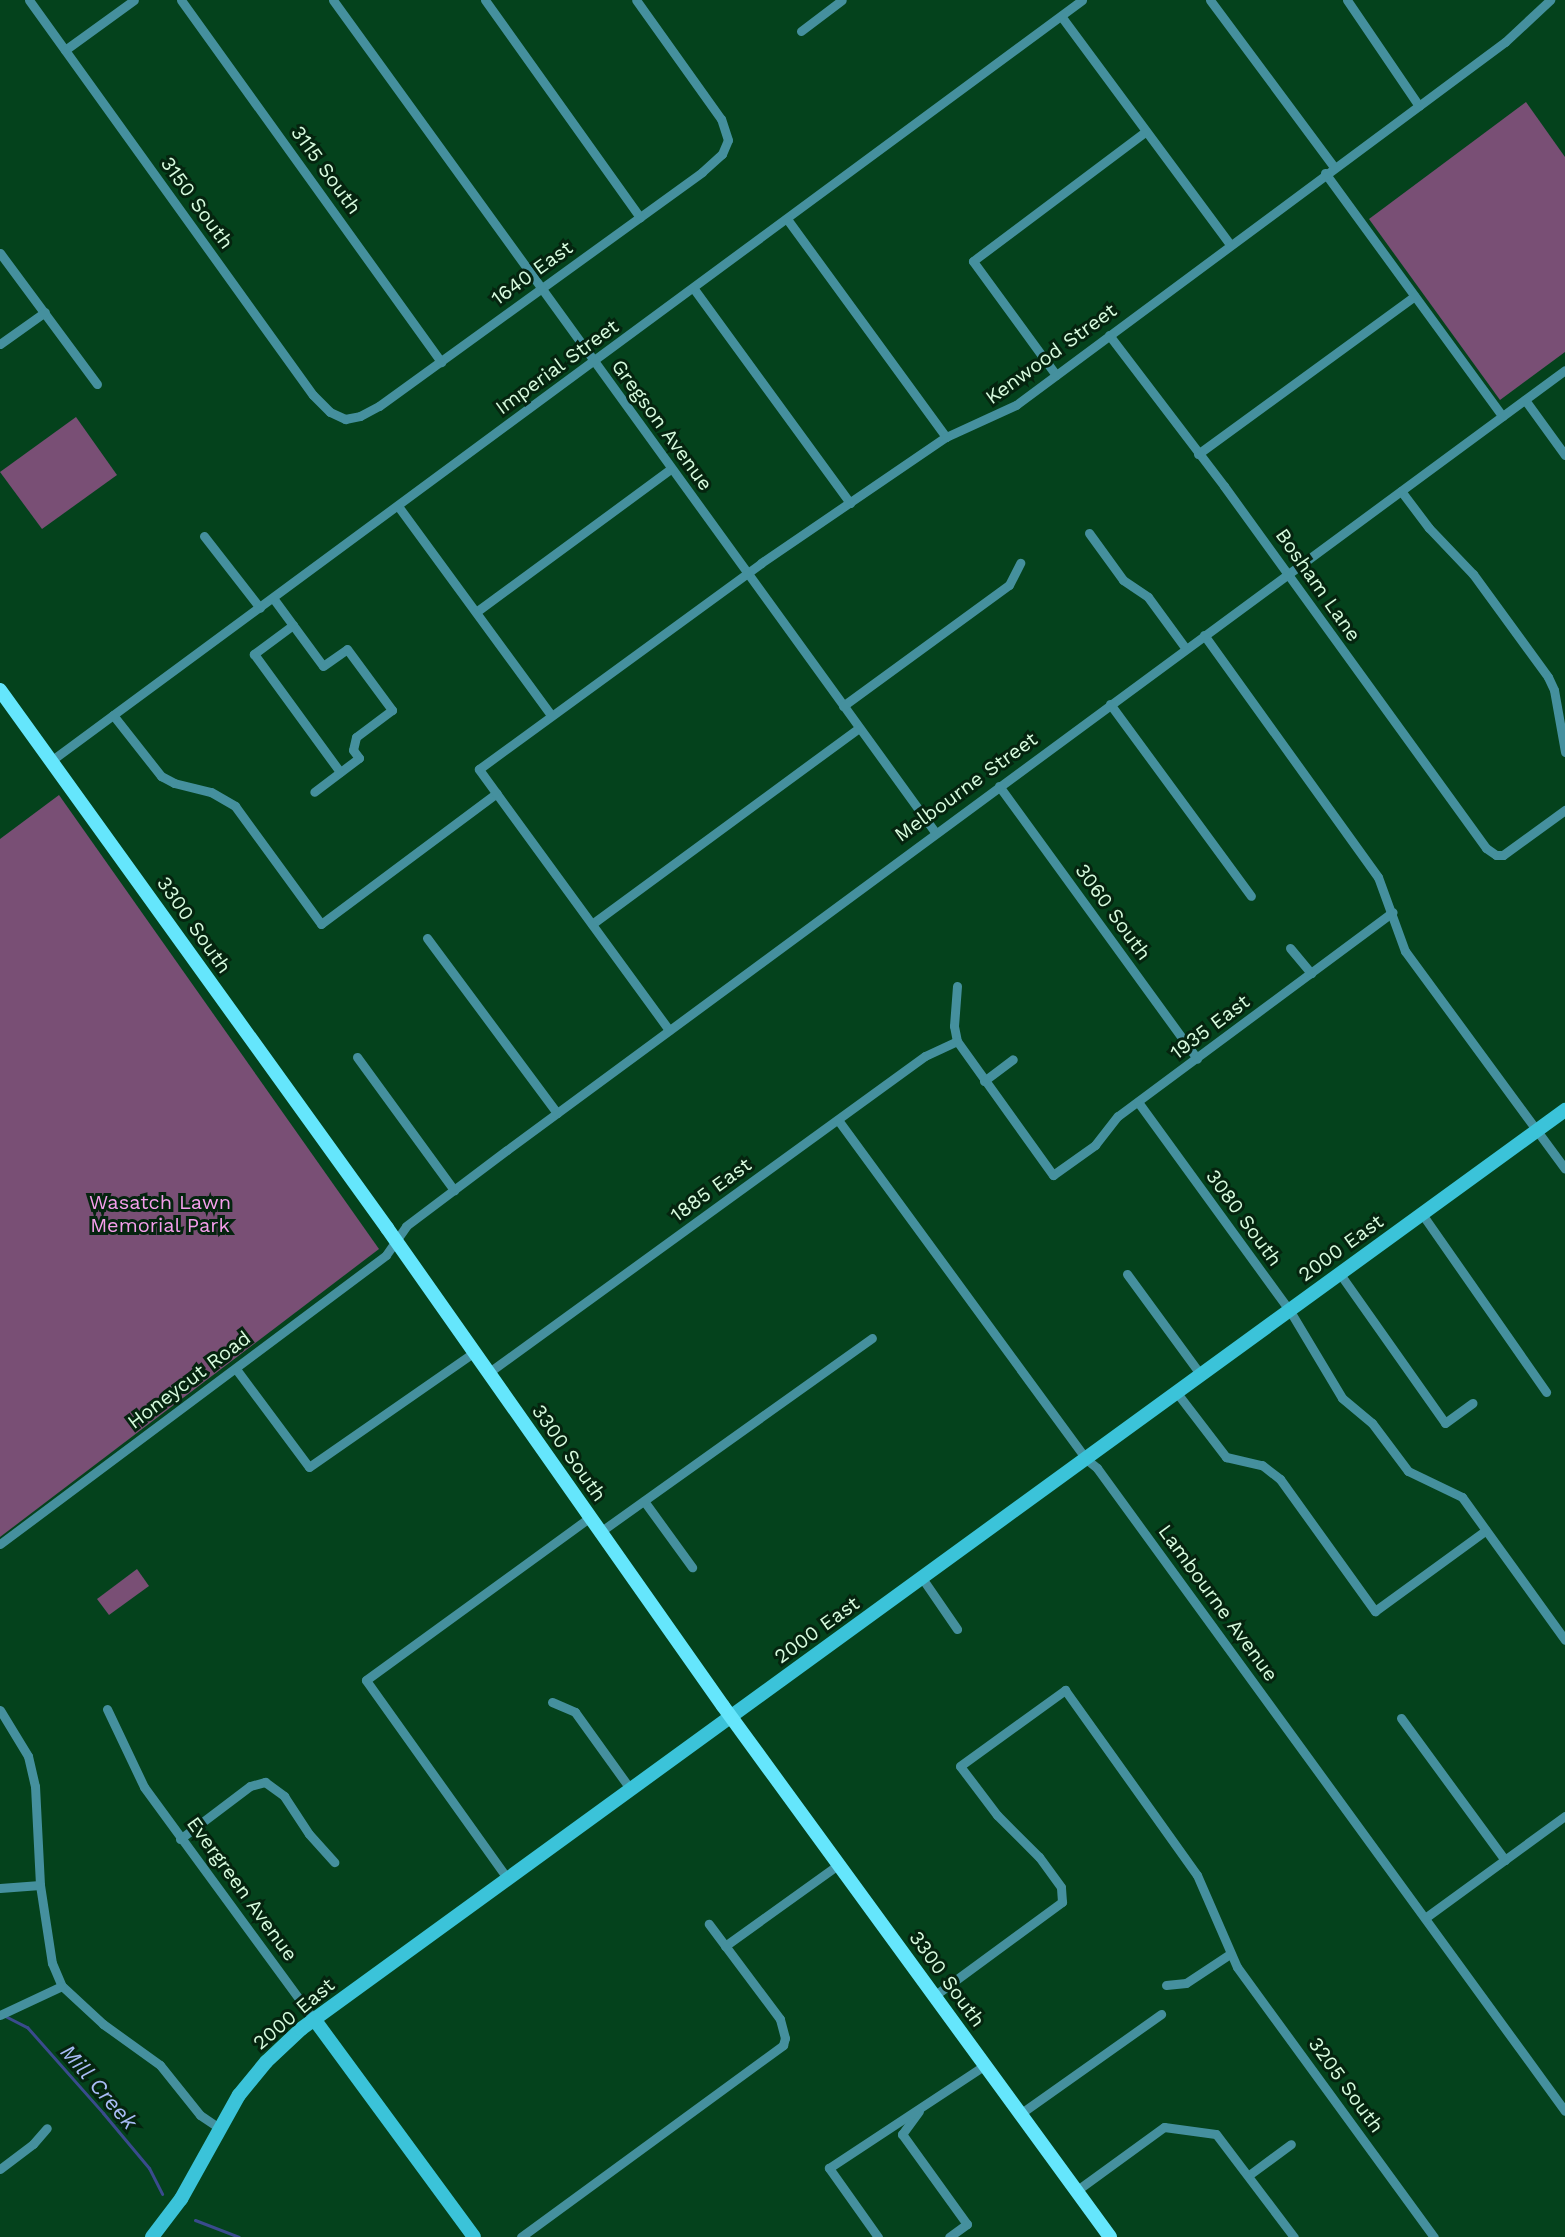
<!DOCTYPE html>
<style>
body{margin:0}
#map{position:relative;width:1565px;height:2237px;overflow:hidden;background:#04421c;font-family:"Work Sans",sans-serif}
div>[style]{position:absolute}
.green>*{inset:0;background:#794f75}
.stream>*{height:3px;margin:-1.5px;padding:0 1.5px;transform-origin:1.5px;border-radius:1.5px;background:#3a4b8d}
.street>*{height:9px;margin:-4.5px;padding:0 4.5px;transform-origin:4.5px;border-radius:4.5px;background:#45909e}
.secondary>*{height:14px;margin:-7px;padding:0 7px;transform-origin:7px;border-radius:7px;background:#3bc3d9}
.primary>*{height:14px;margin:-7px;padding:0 7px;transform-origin:7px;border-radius:7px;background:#65e6fc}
span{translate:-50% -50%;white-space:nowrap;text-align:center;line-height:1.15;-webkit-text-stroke:6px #05240f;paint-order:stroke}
.street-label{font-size:20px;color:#d7fbde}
.park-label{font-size:20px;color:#f59fec}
.water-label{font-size:22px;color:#a9bcf6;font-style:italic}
</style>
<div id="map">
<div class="green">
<div style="clip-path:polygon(1526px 102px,1565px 157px,1565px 352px,1500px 400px,1369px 219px)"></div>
<div style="clip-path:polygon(76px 417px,117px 475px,42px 529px,0 472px)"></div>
<div style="clip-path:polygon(59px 795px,379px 1249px,0 1537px,0 839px)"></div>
<div style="clip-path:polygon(137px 1569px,149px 1586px,109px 1615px,97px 1599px)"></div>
</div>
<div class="stream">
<div style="left:5px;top:2016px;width:25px;rotate:27deg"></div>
<div style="left:27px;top:2027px;width:115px;rotate:48.5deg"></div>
<div style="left:103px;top:2113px;width:72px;rotate:50.1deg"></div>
<div style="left:149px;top:2168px;width:29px;rotate:63deg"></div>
<div style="left:195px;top:2220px;width:47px;rotate:21.1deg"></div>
</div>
<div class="street">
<div style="left:29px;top:0;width:486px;rotate:54.3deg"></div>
<div style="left:313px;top:395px;width:24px;rotate:45deg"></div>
<div style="left:330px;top:412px;width:17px;rotate:25deg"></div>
<div style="left:345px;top:419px;width:15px;rotate:-11deg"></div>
<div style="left:360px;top:416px;width:21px;rotate:-28deg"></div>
<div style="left:379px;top:406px;width:399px;rotate:-35.9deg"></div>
<div style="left:702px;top:172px;width:27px;rotate:-42deg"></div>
<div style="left:722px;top:154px;width:15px;rotate:-67deg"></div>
<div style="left:728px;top:140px;width:22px;rotate:-108deg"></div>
<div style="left:721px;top:119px;width:146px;rotate:-125.5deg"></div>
<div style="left:181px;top:0;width:446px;rotate:54.3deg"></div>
<div style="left:333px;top:0;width:1027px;rotate:54.11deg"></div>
<div style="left:485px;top:0;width:267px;rotate:54.5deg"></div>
<div style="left:1210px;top:0;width:208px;rotate:53.4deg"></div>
<div style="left:1347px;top:0;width:128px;rotate:55.8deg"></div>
<div style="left:1061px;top:16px;width:284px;rotate:53.5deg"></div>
<div style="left:801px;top:31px;width:51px;rotate:-37.1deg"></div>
<div style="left:65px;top:50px;width:85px;rotate:-35.9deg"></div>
<div style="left:1325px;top:173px;width:301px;rotate:53.9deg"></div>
<div style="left:787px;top:219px;width:270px;rotate:53.9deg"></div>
<div style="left:0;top:253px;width:163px;rotate:53.5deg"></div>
<div style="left:694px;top:289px;width:265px;rotate:53.9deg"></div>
<div style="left:1109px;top:335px;width:190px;rotate:52.7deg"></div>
<div style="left:1224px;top:486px;width:447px;rotate:54.1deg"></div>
<div style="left:1486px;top:848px;width:12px;rotate:35deg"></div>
<div style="left:1496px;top:855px;width:7px"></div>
<div style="left:1503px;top:855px;width:77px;rotate:-36deg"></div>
<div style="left:0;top:344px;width:55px;rotate:-35.4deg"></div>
<div style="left:1056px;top:375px;width:141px;rotate:-126.1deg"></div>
<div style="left:973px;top:261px;width:216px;rotate:-36.9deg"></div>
<div style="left:1525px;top:400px;width:68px;rotate:54deg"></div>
<div style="left:1198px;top:454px;width:268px;rotate:-36.1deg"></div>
<div style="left:1401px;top:491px;width:46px;rotate:52.9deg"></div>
<div style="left:1429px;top:528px;width:64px;rotate:46.3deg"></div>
<div style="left:1473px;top:574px;width:127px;rotate:53.9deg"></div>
<div style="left:1548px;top:677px;width:14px;rotate:65deg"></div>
<div style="left:1554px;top:690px;width:63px;rotate:79.9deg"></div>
<div style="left:398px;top:506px;width:259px;rotate:53.8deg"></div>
<div style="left:1089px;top:533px;width:58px;rotate:54.1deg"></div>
<div style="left:1123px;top:580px;width:30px;rotate:34deg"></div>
<div style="left:1148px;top:597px;width:64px;rotate:53.8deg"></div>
<div style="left:204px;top:536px;width:91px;rotate:52.1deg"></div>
<div style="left:273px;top:598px;width:84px;rotate:53.7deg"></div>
<div style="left:323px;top:666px;width:29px;rotate:-35deg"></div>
<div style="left:347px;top:649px;width:76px;rotate:53.6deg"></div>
<div style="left:392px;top:710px;width:45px;rotate:143.1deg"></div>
<div style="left:356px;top:737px;width:13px;rotate:103deg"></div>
<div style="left:353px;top:750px;width:10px;rotate:53deg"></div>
<div style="left:359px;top:758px;width:56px;rotate:142.9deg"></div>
<div style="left:476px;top:612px;width:242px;rotate:-36.3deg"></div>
<div style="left:293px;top:625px;width:49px;rotate:143.4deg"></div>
<div style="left:254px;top:654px;width:146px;rotate:53.9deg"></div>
<div style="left:1204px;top:635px;width:298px;rotate:54.3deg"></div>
<div style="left:1378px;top:877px;width:79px;rotate:70deg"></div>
<div style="left:1405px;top:951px;width:270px;rotate:53.7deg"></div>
<div style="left:1110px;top:704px;width:238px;rotate:53.7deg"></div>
<div style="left:843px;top:706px;width:205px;rotate:-36.1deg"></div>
<div style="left:1009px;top:585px;width:25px;rotate:-63deg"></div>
<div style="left:113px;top:715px;width:78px;rotate:51.8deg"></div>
<div style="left:161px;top:776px;width:15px;rotate:28deg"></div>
<div style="left:174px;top:783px;width:38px;rotate:14deg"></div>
<div style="left:211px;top:792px;width:28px;rotate:30deg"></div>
<div style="left:235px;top:806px;width:146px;rotate:53.9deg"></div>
<div style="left:321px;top:924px;width:219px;rotate:-36.7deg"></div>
<div style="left:52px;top:760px;width:1280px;rotate:-36.42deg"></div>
<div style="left:999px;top:786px;width:337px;rotate:54deg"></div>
<div style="left:592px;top:924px;width:331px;rotate:-36.3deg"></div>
<div style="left:427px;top:938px;width:218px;rotate:53.4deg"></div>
<div style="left:1290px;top:948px;width:33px;rotate:50deg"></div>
<div style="left:957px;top:986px;width:40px;rotate:94.3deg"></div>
<div style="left:954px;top:1026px;width:15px;rotate:79deg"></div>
<div style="left:957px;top:1041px;width:165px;rotate:54.4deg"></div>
<div style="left:1053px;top:1175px;width:52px;rotate:-35.5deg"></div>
<div style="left:1095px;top:1145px;width:37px;rotate:-52deg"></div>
<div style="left:1118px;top:1116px;width:342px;rotate:-36.6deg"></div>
<div style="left:669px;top:1030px;width:323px;rotate:-126.1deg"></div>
<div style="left:479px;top:769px;width:349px;rotate:-36.1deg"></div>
<div style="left:761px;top:563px;width:224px;rotate:-34.3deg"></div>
<div style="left:946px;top:437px;width:77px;rotate:-24.6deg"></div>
<div style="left:1016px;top:405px;width:609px;rotate:-36.59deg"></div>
<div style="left:1505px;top:42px;width:62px;rotate:-43deg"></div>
<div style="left:357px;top:1057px;width:165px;rotate:53.9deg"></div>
<div style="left:984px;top:1081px;width:36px;rotate:-37deg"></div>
<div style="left:1138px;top:1102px;width:258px;rotate:54deg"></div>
<div style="left:1290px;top:1311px;width:101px;rotate:59.1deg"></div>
<div style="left:1342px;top:1398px;width:39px;rotate:40deg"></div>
<div style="left:1372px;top:1423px;width:60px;rotate:53.1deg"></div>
<div style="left:1408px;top:1471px;width:60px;rotate:25.7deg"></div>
<div style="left:1462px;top:1497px;width:176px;rotate:54.2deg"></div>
<div style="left:838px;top:1120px;width:420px;rotate:53.8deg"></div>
<div style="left:1086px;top:1459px;width:14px;rotate:39deg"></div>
<div style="left:1097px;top:1468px;width:795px;rotate:53.95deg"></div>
<div style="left:1422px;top:1214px;width:217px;rotate:55.1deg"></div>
<div style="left:1127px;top:1274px;width:125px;rotate:53.8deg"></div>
<div style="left:1340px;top:1274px;width:182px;rotate:54.8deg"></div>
<div style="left:1445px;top:1423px;width:34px;rotate:-36deg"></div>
<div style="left:236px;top:1369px;width:122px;rotate:53.3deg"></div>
<div style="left:309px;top:1467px;width:200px;rotate:-34.8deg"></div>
<div style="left:488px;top:1373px;width:540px;rotate:-35.96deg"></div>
<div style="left:925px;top:1056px;width:35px;rotate:-25deg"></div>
<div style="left:1177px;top:1393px;width:81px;rotate:52.6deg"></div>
<div style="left:1226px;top:1457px;width:37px;rotate:13deg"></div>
<div style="left:1262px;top:1465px;width:23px;rotate:38deg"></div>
<div style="left:1280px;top:1479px;width:163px;rotate:54.3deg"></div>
<div style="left:1375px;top:1611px;width:137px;rotate:-36.1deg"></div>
<div style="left:644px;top:1501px;width:82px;rotate:54deg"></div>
<div style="left:600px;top:1532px;width:334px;rotate:-35.5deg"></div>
<div style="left:0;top:1544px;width:482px;rotate:-36.8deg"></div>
<div style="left:386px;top:1255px;width:35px;rotate:-55deg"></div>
<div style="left:406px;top:1226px;width:126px;rotate:-37deg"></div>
<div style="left:507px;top:1150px;width:1314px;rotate:-36.4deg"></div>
<div style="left:922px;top:1578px;width:62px;rotate:55.5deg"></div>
<div style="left:552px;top:1702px;width:25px;rotate:23deg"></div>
<div style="left:575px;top:1712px;width:96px;rotate:54.3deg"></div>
<div style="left:107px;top:1709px;width:86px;rotate:64.6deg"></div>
<div style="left:144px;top:1787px;width:288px;rotate:53.8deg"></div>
<div style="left:0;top:1710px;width:54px;rotate:58.7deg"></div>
<div style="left:28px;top:1756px;width:31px;rotate:77deg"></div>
<div style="left:35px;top:1786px;width:99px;rotate:87.1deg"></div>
<div style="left:40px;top:1885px;width:79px;rotate:81.3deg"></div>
<div style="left:52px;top:1963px;width:25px;rotate:67deg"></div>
<div style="left:62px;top:1986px;width:56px;rotate:42.8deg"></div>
<div style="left:103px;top:2024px;width:70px;rotate:35.7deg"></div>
<div style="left:160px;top:2065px;width:64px;rotate:51.3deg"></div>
<div style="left:200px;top:2115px;width:23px;rotate:34deg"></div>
<div style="left:1401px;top:1718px;width:176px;rotate:53.8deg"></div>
<div style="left:180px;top:1839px;width:88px;rotate:-37.1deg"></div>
<div style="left:250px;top:1786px;width:16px;rotate:-15deg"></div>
<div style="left:265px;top:1782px;width:24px;rotate:36deg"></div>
<div style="left:284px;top:1796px;width:45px;rotate:56.7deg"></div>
<div style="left:309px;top:1834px;width:38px;rotate:48deg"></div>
<div style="left:507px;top:1878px;width:243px;rotate:-125.5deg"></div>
<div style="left:366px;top:1680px;width:277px;rotate:-36deg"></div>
<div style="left:0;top:1888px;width:40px;rotate:-4.3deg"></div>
<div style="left:1425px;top:1918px;width:173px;rotate:-36.1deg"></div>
<div style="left:725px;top:1946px;width:140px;rotate:-35.7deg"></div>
<div style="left:1166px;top:1985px;width:20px;rotate:-6deg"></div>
<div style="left:1186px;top:1983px;width:53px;rotate:-33.4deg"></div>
<div style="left:934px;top:1996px;width:159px;rotate:-36.3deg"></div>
<div style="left:1062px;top:1902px;width:15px;rotate:-94deg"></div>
<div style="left:1061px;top:1887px;width:37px;rotate:-126deg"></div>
<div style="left:1039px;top:1857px;width:59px;rotate:-135deg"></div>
<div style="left:997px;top:1815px;width:61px;rotate:-127.1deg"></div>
<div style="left:960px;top:1766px;width:130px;rotate:-35.9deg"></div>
<div style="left:1065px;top:1690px;width:227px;rotate:54.5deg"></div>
<div style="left:1197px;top:1875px;width:100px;rotate:66.5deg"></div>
<div style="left:1237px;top:1967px;width:334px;rotate:53.9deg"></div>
<div style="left:0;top:2015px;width:68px;rotate:-25.1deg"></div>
<div style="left:919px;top:2111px;width:29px;rotate:126deg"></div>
<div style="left:902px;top:2134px;width:111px;rotate:54.2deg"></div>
<div style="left:967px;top:2224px;width:22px;rotate:144deg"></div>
<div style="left:1020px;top:2114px;width:173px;rotate:-35.3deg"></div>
<div style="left:0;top:2169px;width:41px;rotate:-37.1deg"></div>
<div style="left:33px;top:2144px;width:21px;rotate:-49deg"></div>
<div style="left:1249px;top:2175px;width:52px;rotate:-36.4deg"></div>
<div style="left:1076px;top:2191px;width:109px;rotate:-36deg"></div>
<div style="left:1164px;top:2127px;width:52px;rotate:7.7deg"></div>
<div style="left:1216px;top:2134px;width:129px;rotate:52.9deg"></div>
<div style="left:521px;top:2237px;width:325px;rotate:-36.2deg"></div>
<div style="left:783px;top:2045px;width:7px;rotate:-74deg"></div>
<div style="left:785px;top:2038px;width:20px;rotate:-105deg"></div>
<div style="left:780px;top:2019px;width:119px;rotate:-126.8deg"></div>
<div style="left:878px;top:2237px;width:85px;rotate:-125.4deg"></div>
<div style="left:829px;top:2168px;width:187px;rotate:-33.4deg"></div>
</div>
<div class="secondary">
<div style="left:314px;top:2019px;width:270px;rotate:53.7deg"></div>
<div style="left:152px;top:2237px;width:48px;rotate:-52.7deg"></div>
<div style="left:181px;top:2199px;width:119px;rotate:-60.9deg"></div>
<div style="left:239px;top:2095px;width:43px;rotate:-50.7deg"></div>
<div style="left:266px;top:2062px;width:48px;rotate:-43.3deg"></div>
<div style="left:301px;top:2029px;width:1563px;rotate:-36.02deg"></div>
</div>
<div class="primary">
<div style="left:0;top:690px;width:663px;rotate:54.27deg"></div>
<div style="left:387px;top:1228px;width:584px;rotate:54.9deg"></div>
<div style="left:723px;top:1706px;width:657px;rotate:53.91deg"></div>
</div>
<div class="street-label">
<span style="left:326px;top:170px;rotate:54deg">3115 South</span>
<span style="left:197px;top:203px;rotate:54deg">3150 South</span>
<span style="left:532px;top:273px;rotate:-36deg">1640 East</span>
<span style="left:1051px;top:354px;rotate:-36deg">Kenwood Street</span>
<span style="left:557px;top:367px;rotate:-36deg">Imperial Street</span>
<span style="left:662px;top:425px;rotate:54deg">Gregson Avenue</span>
<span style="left:1318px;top:585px;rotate:55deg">Bosham Lane</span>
<span style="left:966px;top:787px;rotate:-36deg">Melbourne Street</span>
<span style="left:1113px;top:912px;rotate:54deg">3060 South</span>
<span style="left:194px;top:925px;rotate:55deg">3300 South</span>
<span style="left:1210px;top:1027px;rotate:-37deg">1935 East</span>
<span style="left:711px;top:1190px;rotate:-36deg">1885 East</span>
<span style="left:1244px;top:1218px;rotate:54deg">3080 South</span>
<span style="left:1341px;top:1248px;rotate:-36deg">2000 East</span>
<span style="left:189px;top:1380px;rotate:-37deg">Honeycut Road</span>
<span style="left:569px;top:1453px;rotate:55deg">3300 South</span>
<span style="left:1218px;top:1603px;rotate:54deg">Lambourne Avenue</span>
<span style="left:817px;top:1630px;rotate:-36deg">2000 East</span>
<span style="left:242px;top:1889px;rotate:54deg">Evergreen Avenue</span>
<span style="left:947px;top:1979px;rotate:54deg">3300 South</span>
<span style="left:294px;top:2014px;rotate:-40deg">2000 East</span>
<span style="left:1346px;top:2085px;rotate:54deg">3205 South</span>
</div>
<div class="park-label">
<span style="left:160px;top:1214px">Wasatch Lawn<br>Memorial Park</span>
</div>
<div class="water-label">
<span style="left:99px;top:2087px;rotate:49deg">Mill Creek</span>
</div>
</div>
